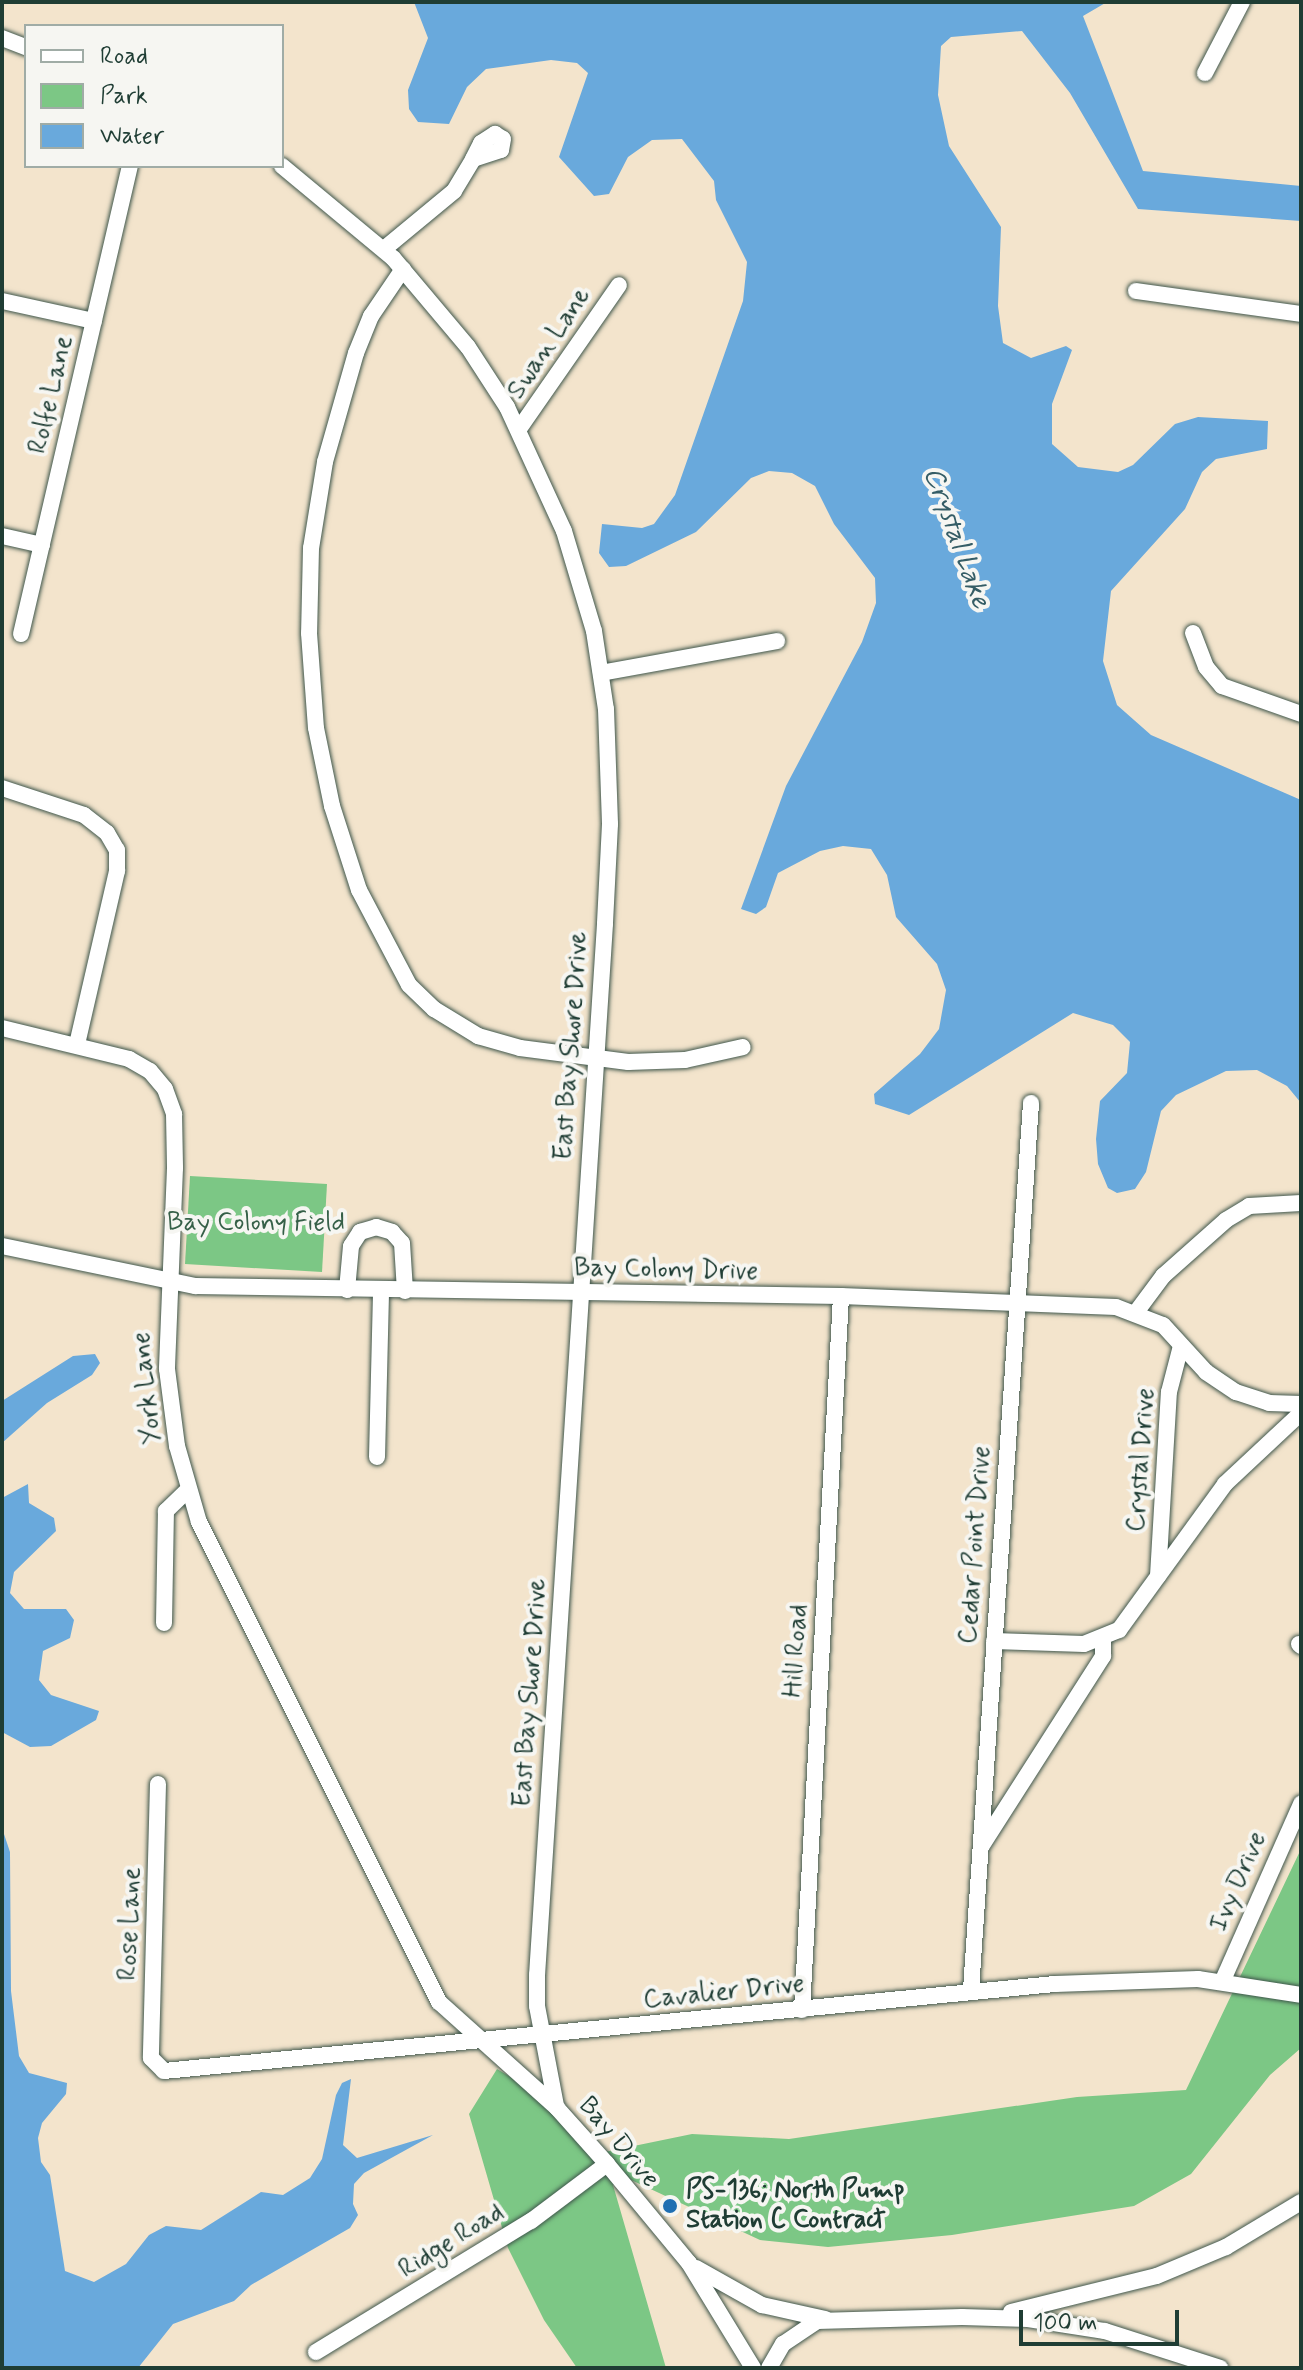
<!DOCTYPE html>
<style>
body{margin:0}
#map{position:relative;width:1303px;height:2370px;overflow:hidden;background:#f3e4cc;font-family:Mynerve,sans-serif}
div>[style]{position:absolute}
.green>*{inset:0;background:#7cc785}
.water>*{inset:0;background:#69a9dc}
.roads{filter:drop-shadow(0 0 2px #3f564b) drop-shadow(0 0 2px #3f564b)}
.minor>*{height:16px;margin:-8px;padding:0 8px;transform-origin:8px;border-radius:8px;background:#fff}
.dots>*{width:22px;height:22px;translate:-50% -50%;box-sizing:border-box;border:4px solid #f6f6f2;border-radius:50%}
span{translate:-50% -50%;white-space:nowrap;text-align:center;line-height:1.15;-webkit-text-stroke:8px #f6f6f2;paint-order:stroke}
.street-label{font-size:26px;color:#1f3d34}
.park-label{font-size:26px;color:#366048}
.poi-label{font-size:26px;color:#1f3d34;font-weight:700}
.left{translate:0 -50%;text-align:left}
.water-label{font-size:28px;color:#355d66;font-style:italic}
.frame{position:absolute;inset:0;border:4px solid #1f3d34;pointer-events:none}
.legend{position:absolute;left:24px;top:24px;width:260px;height:144px;box-sizing:border-box;background:#f6f6f2;border:2px solid #a0aca6;margin:0;padding:10px 14px;list-style:none;font-size:24px;color:#1f3d34}
.legend li{display:flex;align-items:center;gap:16px;height:40px}
.legend b{width:40px;border:2px solid #a0aca6}
.scale{position:absolute;left:1019px;top:2310px;width:160px;height:36px;box-sizing:border-box;border:4px solid #1f3d34;border-top:0;padding-left:10px;font-size:24px;line-height:28px;white-space:nowrap;color:#1f3d34;-webkit-text-stroke:6px #f6f6f2;paint-order:stroke}
</style>
<div id="map">
<div class="green">
<div style="clip-path:polygon(190px 1176px,327px 1184px,322px 1272px,185px 1264px)"></div>
<div style="clip-path:polygon(1301px 1849px,1301px 2048px,1270px 2075px,1191px 2174px,1134px 2206px,952px 2235px,828px 2247px,760px 2240px,629px 2179px,613px 2185px,666px 2368px,577px 2368px,544px 2320px,508px 2248px,469px 2114px,497px 2069px,527px 2087px,590px 2155px,692px 2134px,789px 2139px,1077px 2097px,1186px 2090px)"></div>
</div>
<div class="water">
<div style="clip-path:polygon(414px 2px,1107px 2px,1083px 16px,1143px 171px,1301px 186px,1301px 221px,1138px 209px,1070px 93px,1022px 31px,951px 37px,941px 46px,938px 95px,949px 146px,1001px 227px,998px 306px,1003px 343px,1031px 358px,1066px 346px,1072px 350px,1052px 404px,1052px 444px,1078px 467px,1118px 472px,1133px 465px,1175px 424px,1198px 417px,1268px 421px,1267px 449px,1216px 459px,1202px 472px,1185px 509px,1111px 591px,1103px 661px,1117px 705px,1151px 735px,1301px 800px,1301px 1103px,1287px 1086px,1257px 1070px,1226px 1071px,1176px 1095px,1161px 1111px,1146px 1172px,1135px 1189px,1117px 1193px,1108px 1188px,1098px 1164px,1096px 1139px,1100px 1101px,1127px 1073px,1130px 1042px,1113px 1025px,1073px 1013px,909px 1115px,875px 1104px,874px 1094px,920px 1054px,939px 1029px,946px 990px,937px 964px,896px 917px,887px 875px,871px 849px,843px 846px,820px 851px,778px 873px,766px 907px,756px 914px,741px 909px,786px 786px,862px 642px,876px 603px,875px 578px,834px 524px,815px 486px,792px 473px,769px 471px,751px 478px,696px 532px,626px 566px,609px 567px,599px 553px,602px 524px,642px 528px,654px 524px,675px 495px,743px 301px,747px 262px,716px 200px,714px 181px,682px 139px,652px 140px,628px 157px,609px 194px,594px 196px,559px 157px,588px 73px,577px 63px,551px 60px,486px 69px,467px 87px,449px 124px,418px 122px,409px 109px,408px 90px,428px 38px)"></div>
<div style="clip-path:polygon(95px 1354px,100px 1363px,92px 1375px,47px 1403px,2px 1443px,2px 1401px,73px 1356px)"></div>
<div style="clip-path:polygon(28px 1484px,29px 1503px,54px 1518px,56px 1531px,14px 1572px,10px 1593px,24px 1609px,66px 1609px,74px 1620px,70px 1638px,43px 1651px,39px 1680px,51px 1695px,99px 1711px,96px 1720px,51px 1746px,30px 1747px,2px 1732px,2px 1498px)"></div>
<div style="clip-path:polygon(2px 1828px,10px 1852px,11px 1991px,19px 2056px,29px 2073px,67px 2083px,66px 2094px,42px 2123px,38px 2138px,41px 2162px,50px 2175px,65px 2271px,94px 2282px,126px 2264px,149px 2235px,166px 2226px,201px 2230px,261px 2192px,283px 2195px,310px 2178px,322px 2159px,336px 2095px,342px 2083px,351px 2079px,343px 2145px,357px 2158px,433px 2135px,364px 2173px,354px 2184px,353px 2204px,358px 2215px,350px 2228px,251px 2285px,234px 2301px,173px 2324px,138px 2368px,2px 2368px)"></div>
</div>
<div class="roads">
<div class="minor">
<div style="left:2px;top:38px;width:26px;rotate:21deg"></div>
<div style="left:1205px;top:73px;width:80px;rotate:-62.5deg"></div>
<div style="left:495px;top:134px;width:9px;rotate:32deg"></div>
<div style="left:503px;top:139px;width:11px;rotate:100deg"></div>
<div style="left:501px;top:150px;width:29px;rotate:162deg"></div>
<div style="left:473px;top:159px;width:18px;rotate:-63deg"></div>
<div style="left:481px;top:143px;width:17px;rotate:-33deg"></div>
<div style="left:282px;top:166px;width:144px;rotate:39.7deg"></div>
<div style="left:393px;top:258px;width:116px;rotate:49.9deg"></div>
<div style="left:468px;top:347px;width:72px;rotate:57deg"></div>
<div style="left:507px;top:407px;width:136px;rotate:65.3deg"></div>
<div style="left:564px;top:531px;width:104px;rotate:73.3deg"></div>
<div style="left:594px;top:631px;width:79px;rotate:81.3deg"></div>
<div style="left:606px;top:709px;width:115px;rotate:88deg"></div>
<div style="left:610px;top:824px;width:100px;rotate:92.9deg"></div>
<div style="left:605px;top:924px;width:1053px;rotate:93.7deg"></div>
<div style="left:537px;top:1975px;width:31px;rotate:90deg"></div>
<div style="left:537px;top:2006px;width:102px;rotate:79.2deg"></div>
<div style="left:384px;top:249px;width:91px;rotate:-39.6deg"></div>
<div style="left:454px;top:191px;width:37px;rotate:-59deg"></div>
<div style="left:403px;top:269px;width:57px;rotate:124.2deg"></div>
<div style="left:371px;top:316px;width:40px;rotate:112deg"></div>
<div style="left:356px;top:353px;width:113px;rotate:105.9deg"></div>
<div style="left:325px;top:462px;width:87px;rotate:99.2deg"></div>
<div style="left:311px;top:548px;width:85px;rotate:91.3deg"></div>
<div style="left:309px;top:633px;width:95px;rotate:85.8deg"></div>
<div style="left:316px;top:728px;width:80px;rotate:78.4deg"></div>
<div style="left:332px;top:806px;width:88px;rotate:72.2deg"></div>
<div style="left:359px;top:890px;width:107px;rotate:62.2deg"></div>
<div style="left:409px;top:985px;width:35px;rotate:44deg"></div>
<div style="left:434px;top:1009px;width:52px;rotate:31.5deg"></div>
<div style="left:478px;top:1036px;width:44px;rotate:15.9deg"></div>
<div style="left:520px;top:1048px;width:109px;rotate:7.4deg"></div>
<div style="left:628px;top:1062px;width:57px;rotate:-2deg"></div>
<div style="left:685px;top:1060px;width:59px;rotate:-12.6deg"></div>
<div style="left:1136px;top:291px;width:167px;rotate:7.9deg"></div>
<div style="left:2px;top:301px;width:94px;rotate:12.3deg"></div>
<div style="left:519px;top:429px;width:175px;rotate:-55.2deg"></div>
<div style="left:2px;top:536px;width:41px;rotate:12.7deg"></div>
<div style="left:1193px;top:633px;width:36px;rotate:69deg"></div>
<div style="left:1206px;top:667px;width:25px;rotate:50deg"></div>
<div style="left:1222px;top:686px;width:84px;rotate:19.5deg"></div>
<div style="left:21px;top:634px;width:481px;rotate:-76.9deg"></div>
<div style="left:601px;top:673px;width:179px;rotate:-10.3deg"></div>
<div style="left:2px;top:788px;width:86px;rotate:18.2deg"></div>
<div style="left:84px;top:815px;width:29px;rotate:38deg"></div>
<div style="left:107px;top:833px;width:20px;rotate:60deg"></div>
<div style="left:117px;top:850px;width:21px;rotate:90deg"></div>
<div style="left:117px;top:871px;width:178px;rotate:103deg"></div>
<div style="left:2px;top:1028px;width:131px;rotate:13.7deg"></div>
<div style="left:129px;top:1059px;width:24px;rotate:30deg"></div>
<div style="left:150px;top:1071px;width:23px;rotate:50deg"></div>
<div style="left:165px;top:1089px;width:27px;rotate:70deg"></div>
<div style="left:174px;top:1114px;width:54px;rotate:88.9deg"></div>
<div style="left:175px;top:1168px;width:201px;rotate:92.3deg"></div>
<div style="left:167px;top:1369px;width:78px;rotate:82.6deg"></div>
<div style="left:177px;top:1446px;width:79px;rotate:73.9deg"></div>
<div style="left:199px;top:1522px;width:537px;rotate:63.43deg"></div>
<div style="left:439px;top:2002px;width:159px;rotate:41.9deg"></div>
<div style="left:557px;top:2108px;width:75px;rotate:48.2deg"></div>
<div style="left:607px;top:2164px;width:129px;rotate:50.4deg"></div>
<div style="left:689px;top:2263px;width:123px;rotate:58.6deg"></div>
<div style="left:2px;top:1246px;width:197px;rotate:11.7deg"></div>
<div style="left:195px;top:1286px;width:646px;rotate:0.89deg"></div>
<div style="left:841px;top:1296px;width:275px;rotate:2.3deg"></div>
<div style="left:1116px;top:1307px;width:50px;rotate:21deg"></div>
<div style="left:1163px;top:1325px;width:64px;rotate:47.5deg"></div>
<div style="left:1206px;top:1372px;width:36px;rotate:34deg"></div>
<div style="left:1236px;top:1392px;width:35px;rotate:18deg"></div>
<div style="left:1269px;top:1403px;width:32px;rotate:2deg"></div>
<div style="left:347px;top:1290px;width:44px;rotate:-84.8deg"></div>
<div style="left:351px;top:1246px;width:17px;rotate:-57deg"></div>
<div style="left:360px;top:1232px;width:17px;rotate:-17deg"></div>
<div style="left:376px;top:1227px;width:17px;rotate:17deg"></div>
<div style="left:392px;top:1232px;width:15px;rotate:48deg"></div>
<div style="left:402px;top:1243px;width:48px;rotate:86.4deg"></div>
<div style="left:1137px;top:1311px;width:44px;rotate:-53.4deg"></div>
<div style="left:1163px;top:1276px;width:84px;rotate:-41.6deg"></div>
<div style="left:1226px;top:1220px;width:27px;rotate:-31deg"></div>
<div style="left:1249px;top:1206px;width:52px;rotate:-3.3deg"></div>
<div style="left:377px;top:1457px;width:167px;rotate:-88.6deg"></div>
<div style="left:1158px;top:1576px;width:184px;rotate:-86.6deg"></div>
<div style="left:1169px;top:1392px;width:48px;rotate:-75.4deg"></div>
<div style="left:164px;top:1623px;width:112px;rotate:-89deg"></div>
<div style="left:166px;top:1511px;width:30px;rotate:-44deg"></div>
<div style="left:994px;top:1641px;width:90px;rotate:1.9deg"></div>
<div style="left:1084px;top:1644px;width:38px;rotate:-22deg"></div>
<div style="left:1119px;top:1630px;width:180px;rotate:-54deg"></div>
<div style="left:1225px;top:1484px;width:104px;rotate:-43.1deg"></div>
<div style="left:1299px;top:1644px;width:3px;rotate:45deg"></div>
<div style="left:158px;top:1784px;width:274px;rotate:91.5deg"></div>
<div style="left:151px;top:2058px;width:18px;rotate:45deg"></div>
<div style="left:164px;top:2071px;width:895px;rotate:-5.58deg"></div>
<div style="left:1055px;top:1984px;width:143px;rotate:-2deg"></div>
<div style="left:1198px;top:1979px;width:104px;rotate:8.8deg"></div>
<div style="left:981px;top:1847px;width:227px;rotate:-57.4deg"></div>
<div style="left:1103px;top:1656px;width:16px;rotate:-90deg"></div>
<div style="left:1223px;top:1980px;width:193px;rotate:-66.1deg"></div>
<div style="left:971px;top:1990px;width:889px;rotate:-86.13deg"></div>
<div style="left:802px;top:2010px;width:715px;rotate:-86.87deg"></div>
<div style="left:696px;top:2268px;width:76px;rotate:29.3deg"></div>
<div style="left:762px;top:2305px;width:65px;rotate:12.5deg"></div>
<div style="left:1011px;top:2312px;width:150px;rotate:-13.9deg"></div>
<div style="left:1157px;top:2276px;width:75px;rotate:-22.8deg"></div>
<div style="left:1226px;top:2247px;width:87px;rotate:-31deg"></div>
<div style="left:316px;top:2352px;width:252px;rotate:-31.4deg"></div>
<div style="left:531px;top:2221px;width:95px;rotate:-36.9deg"></div>
<div style="left:769px;top:2368px;width:28px;rotate:-60deg"></div>
<div style="left:783px;top:2344px;width:41px;rotate:-34.1deg"></div>
<div style="left:817px;top:2321px;width:145px;rotate:-1.6deg"></div>
<div style="left:962px;top:2317px;width:66px;rotate:1.7deg"></div>
<div style="left:1028px;top:2319px;width:78px;rotate:8.9deg"></div>
<div style="left:1105px;top:2331px;width:121px;rotate:17.8deg"></div>
</div>
</div>
<div class="dots">
<div style="left:670px;top:2206px;background:#1f6fb2"></div>
</div>
<div class="street-label">
<span style="left:550px;top:344px;rotate:-56deg">Swan Lane</span>
<span style="left:52px;top:395px;rotate:-77deg">Rolfe Lane</span>
<span style="left:572px;top:1046px;rotate:-86deg">East Bay Shore Drive</span>
<span style="left:666px;top:1271px;rotate:1deg">Bay Colony Drive</span>
<span style="left:148px;top:1388px;rotate:-96deg">York Lane</span>
<span style="left:1142px;top:1460px;rotate:-86deg">Crystal Drive</span>
<span style="left:976px;top:1545px;rotate:-86deg">Cedar Point Drive</span>
<span style="left:797px;top:1651px;rotate:-86deg">Hill Road</span>
<span style="left:531px;top:1693px;rotate:-86deg">East Bay Shore Drive</span>
<span style="left:1239px;top:1882px;rotate:-67deg">Ivy Drive</span>
<span style="left:131px;top:1924px;rotate:-88deg">Rose Lane</span>
<span style="left:724px;top:1993px;rotate:-6deg">Cavalier Drive</span>
<span style="left:618px;top:2143px;rotate:50deg">Bay Drive</span>
<span style="left:452px;top:2242px;rotate:-32deg">Ridge Road</span>
</div>
<div class="park-label">
<span style="left:256px;top:1224px">Bay Colony Field</span>
</div>
<div class="poi-label">
<span class="left" style="left:686px;top:2206px">PS-136; North Pump<br>Station C Contract</span>
</div>
<div class="water-label">
<span style="left:956px;top:538px;rotate:70deg">Crystal Lake</span>
</div>
<div class="frame"></div>
<ul class="legend">
<li><b style="height:10px;background:#fff"></b>Road</li>
<li><b style="height:22px;background:#7cc785"></b>Park</li>
<li><b style="height:22px;background:#69a9dc"></b>Water</li>
</ul>
<div class="scale">100 m</div>
</div>
